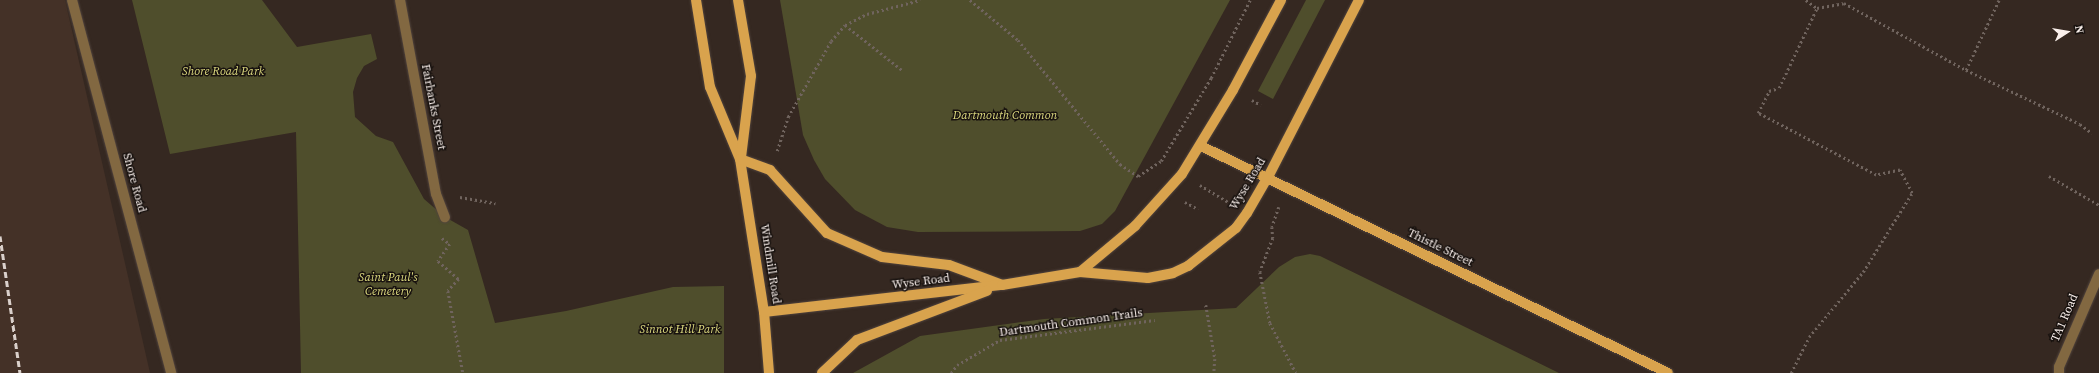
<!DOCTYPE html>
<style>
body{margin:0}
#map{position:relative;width:2099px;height:373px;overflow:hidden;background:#352821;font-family:"Source Serif 4",serif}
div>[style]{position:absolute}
.built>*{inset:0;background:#443127}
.green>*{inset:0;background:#4f4e2c}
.path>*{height:2.5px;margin-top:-1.25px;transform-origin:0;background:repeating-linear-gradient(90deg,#70645e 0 2px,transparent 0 5px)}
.roads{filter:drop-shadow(0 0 1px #51443d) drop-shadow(0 0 1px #51443d)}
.minor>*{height:10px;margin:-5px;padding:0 5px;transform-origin:5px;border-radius:5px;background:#826841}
.major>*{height:10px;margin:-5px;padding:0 5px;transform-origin:5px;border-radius:5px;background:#d9a34d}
.rail>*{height:3px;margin-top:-1.5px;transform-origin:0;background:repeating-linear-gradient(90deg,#dad0cb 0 6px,transparent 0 9px)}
span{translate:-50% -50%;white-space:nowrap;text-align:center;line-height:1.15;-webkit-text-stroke:3px #18120f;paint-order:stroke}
.park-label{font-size:12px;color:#dcd97f;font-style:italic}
.street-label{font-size:12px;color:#faf0ec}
.north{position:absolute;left:2047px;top:12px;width:40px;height:40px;-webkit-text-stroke:3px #18120f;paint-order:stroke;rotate:78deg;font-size:11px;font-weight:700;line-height:16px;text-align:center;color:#faf0ec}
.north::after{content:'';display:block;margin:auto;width:14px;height:18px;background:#faf0ec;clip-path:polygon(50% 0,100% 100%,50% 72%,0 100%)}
</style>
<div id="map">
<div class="built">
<div style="clip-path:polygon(0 0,65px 0,150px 373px,0 373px)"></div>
</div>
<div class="green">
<div style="clip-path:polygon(132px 0,262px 0,297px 47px,371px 34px,377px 59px,364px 66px,357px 78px,353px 92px,355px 117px,376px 136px,393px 142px,424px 199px,445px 217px,468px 230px,495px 323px,566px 311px,673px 287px,724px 286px,724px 373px,301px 373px,296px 132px,170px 154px)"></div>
<div style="clip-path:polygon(780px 0,1230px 0,1115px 211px,1102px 224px,1080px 231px,918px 232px,887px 227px,855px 210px,825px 179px,814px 160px,803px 135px)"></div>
<div style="clip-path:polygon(1306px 0,1325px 0,1273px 99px,1258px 91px)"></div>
<div style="clip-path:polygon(1310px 254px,1320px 256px,1559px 373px,853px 373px,920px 336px,1044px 319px,1236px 308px,1279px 267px,1295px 257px)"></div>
</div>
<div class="path">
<div style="left:970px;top:0;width:62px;rotate:39.8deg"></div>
<div style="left:1018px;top:40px;width:161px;rotate:50.6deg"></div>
<div style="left:1120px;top:164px;width:22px;rotate:34deg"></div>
<div style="left:1138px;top:176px;width:27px;rotate:-33deg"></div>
<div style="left:1161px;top:161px;width:97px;rotate:-58.9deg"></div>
<div style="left:1211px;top:78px;width:87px;rotate:-63.4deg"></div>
<div style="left:1806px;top:0;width:14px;rotate:36deg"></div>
<div style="left:1817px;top:8px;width:27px;rotate:-10deg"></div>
<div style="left:1844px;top:3px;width:139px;rotate:28.8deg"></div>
<div style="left:1966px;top:70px;width:126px;rotate:25.3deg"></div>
<div style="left:2080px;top:124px;width:15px;rotate:37deg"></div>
<div style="left:845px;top:25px;width:73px;rotate:38.3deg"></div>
<div style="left:1966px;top:70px;width:77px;rotate:-64.8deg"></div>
<div style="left:1252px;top:100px;width:10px;rotate:29deg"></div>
<div style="left:777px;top:151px;width:36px;rotate:-72deg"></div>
<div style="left:788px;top:117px;width:87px;rotate:-60.5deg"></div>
<div style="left:831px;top:41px;width:21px;rotate:-49deg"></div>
<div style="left:845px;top:25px;width:25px;rotate:-27deg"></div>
<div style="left:867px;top:14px;width:55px;rotate:-14.8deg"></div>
<div style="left:2049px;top:176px;width:58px;rotate:30.1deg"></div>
<div style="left:1200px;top:185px;width:35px;rotate:31deg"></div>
<div style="left:460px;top:197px;width:36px;rotate:10deg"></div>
<div style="left:1185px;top:202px;width:15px;rotate:28deg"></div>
<div style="left:1279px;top:207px;width:21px;rotate:109deg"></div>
<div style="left:1272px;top:227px;width:11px;rotate:85deg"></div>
<div style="left:1273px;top:238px;width:36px;rotate:111deg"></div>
<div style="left:1260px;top:272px;width:52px;rotate:78.9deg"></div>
<div style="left:1270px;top:323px;width:56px;rotate:62.5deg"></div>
<div style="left:442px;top:238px;width:10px;rotate:37deg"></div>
<div style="left:450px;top:244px;width:21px;rotate:125deg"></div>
<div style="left:438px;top:261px;width:28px;rotate:41deg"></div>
<div style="left:459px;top:279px;width:16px;rotate:133deg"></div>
<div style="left:448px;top:291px;width:83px;rotate:79.6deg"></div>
<div style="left:1206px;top:305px;width:55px;rotate:80.5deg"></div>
<div style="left:1215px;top:359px;width:14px;rotate:94deg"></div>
<div style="left:951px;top:373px;width:10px;rotate:-53deg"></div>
<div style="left:957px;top:365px;width:50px;rotate:-30.2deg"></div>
<div style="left:1000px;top:340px;width:156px;rotate:-7.4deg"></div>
<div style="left:1791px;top:373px;width:40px;rotate:-63.4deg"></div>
<div style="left:1809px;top:337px;width:85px;rotate:-50.3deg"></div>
<div style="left:1863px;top:272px;width:93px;rotate:-58.2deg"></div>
<div style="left:1912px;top:193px;width:26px;rotate:-118deg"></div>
<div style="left:1900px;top:170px;width:25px;rotate:168deg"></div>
<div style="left:1876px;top:175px;width:133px;rotate:-152.3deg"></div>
<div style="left:1758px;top:113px;width:25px;rotate:-63deg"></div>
<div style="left:1769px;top:91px;width:10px;rotate:-17deg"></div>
<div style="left:1779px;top:88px;width:89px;rotate:-64.6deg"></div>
</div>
<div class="roads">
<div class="minor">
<div style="left:72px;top:0;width:386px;rotate:75.1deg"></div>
<div style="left:400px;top:0;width:197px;rotate:79.5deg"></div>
<div style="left:436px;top:194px;width:25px;rotate:69deg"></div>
<div style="left:2059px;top:373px;width:6px;rotate:-90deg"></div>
<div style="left:2059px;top:367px;width:101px;rotate:-66.7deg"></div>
</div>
<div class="major">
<div style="left:696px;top:0;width:88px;rotate:80.9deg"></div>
<div style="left:710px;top:87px;width:78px;rotate:67.4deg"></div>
<div style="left:740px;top:159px;width:155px;rotate:81.1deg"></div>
<div style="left:764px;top:312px;width:61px;rotate:85.3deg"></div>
<div style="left:738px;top:0;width:77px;rotate:80.3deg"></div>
<div style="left:751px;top:76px;width:82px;rotate:97deg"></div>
<div style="left:1201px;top:146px;width:519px;rotate:25.92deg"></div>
<div style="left:740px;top:159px;width:32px;rotate:20deg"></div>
<div style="left:770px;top:170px;width:85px;rotate:47.9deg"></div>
<div style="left:827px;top:233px;width:60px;rotate:23.6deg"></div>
<div style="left:882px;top:257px;width:67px;rotate:6.8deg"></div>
<div style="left:949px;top:265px;width:54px;rotate:20.4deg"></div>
<div style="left:1080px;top:272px;width:72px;rotate:-39.9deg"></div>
<div style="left:1135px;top:226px;width:70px;rotate:-47.9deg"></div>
<div style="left:1182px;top:174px;width:98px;rotate:-58.7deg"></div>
<div style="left:1233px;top:90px;width:102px;rotate:-61.9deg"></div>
<div style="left:764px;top:312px;width:240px;rotate:-6.5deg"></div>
<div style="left:1002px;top:285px;width:79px;rotate:-9.5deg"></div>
<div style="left:1080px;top:272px;width:68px;rotate:5deg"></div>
<div style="left:1148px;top:278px;width:25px;rotate:-11deg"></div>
<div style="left:1173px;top:273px;width:17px;rotate:-25deg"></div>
<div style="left:1188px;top:266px;width:61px;rotate:-38.4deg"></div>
<div style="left:1236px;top:228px;width:19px;rotate:-54deg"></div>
<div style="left:1247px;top:213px;width:39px;rotate:-60deg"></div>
<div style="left:1267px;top:179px;width:201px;rotate:-62.8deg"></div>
<div style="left:822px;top:373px;width:48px;rotate:-43.3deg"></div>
<div style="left:857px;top:340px;width:139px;rotate:-20.7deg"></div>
</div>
</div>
<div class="rail">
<div style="left:0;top:236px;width:138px;rotate:81.7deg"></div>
</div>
<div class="park-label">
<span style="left:223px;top:72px">Shore Road Park</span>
<span style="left:1005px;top:116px">Dartmouth Common</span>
<span style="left:388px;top:285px">Saint Paul's<br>Cemetery</span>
<span style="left:680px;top:330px">Sinnot Hill Park</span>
</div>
<div class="street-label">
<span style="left:433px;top:107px;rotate:79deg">Fairbanks Street</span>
<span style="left:134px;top:183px;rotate:75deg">Shore Road</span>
<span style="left:1248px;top:184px;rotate:-59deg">Wyse Road</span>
<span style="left:1440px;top:248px;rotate:26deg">Thistle Street</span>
<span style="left:770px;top:264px;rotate:81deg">Windmill Road</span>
<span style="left:921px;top:282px;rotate:-7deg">Wyse Road</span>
<span style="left:2065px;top:318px;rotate:-67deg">TA1 Road</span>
<span style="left:1071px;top:323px;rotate:-8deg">Dartmouth Common Trails</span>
</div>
<div class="north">N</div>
</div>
